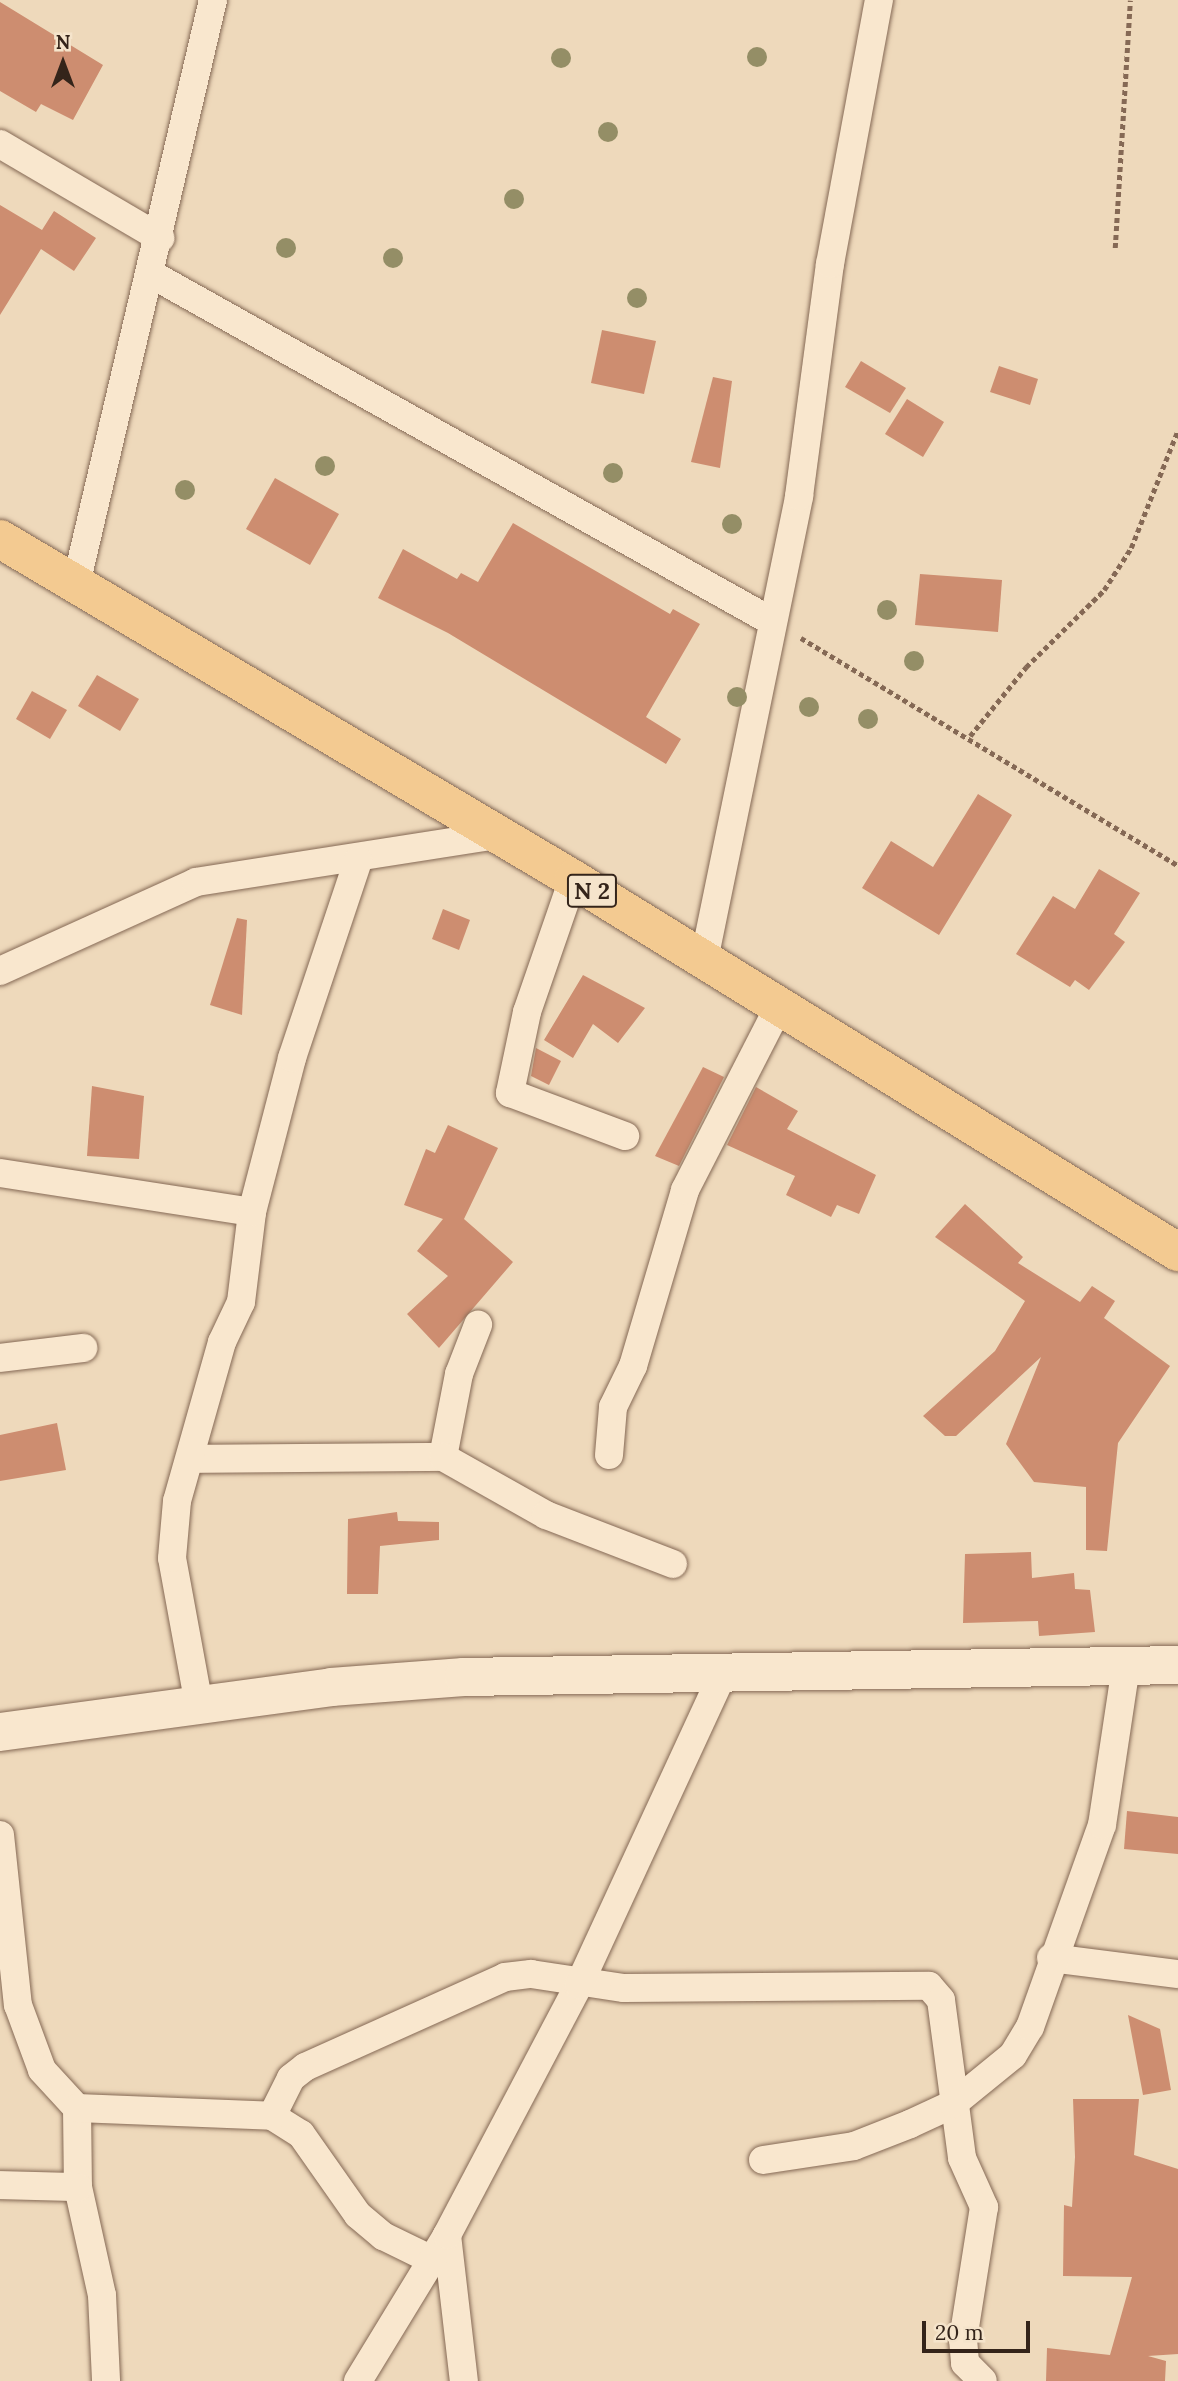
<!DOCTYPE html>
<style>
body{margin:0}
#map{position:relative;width:1178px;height:2381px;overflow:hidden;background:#eed9bb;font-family:Lora,serif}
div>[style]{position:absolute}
.building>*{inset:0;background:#cd8d70}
.path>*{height:4.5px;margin-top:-2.25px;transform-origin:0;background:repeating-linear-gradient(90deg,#856955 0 5px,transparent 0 8.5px)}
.roads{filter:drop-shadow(0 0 2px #856955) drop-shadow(0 0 2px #856955)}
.street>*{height:28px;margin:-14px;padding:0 14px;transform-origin:14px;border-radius:14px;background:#f9e7ce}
.secondary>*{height:38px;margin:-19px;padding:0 19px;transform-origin:19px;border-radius:19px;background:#f9e7ce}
.primary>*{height:38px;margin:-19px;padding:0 19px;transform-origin:19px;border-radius:19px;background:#f3ca91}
.trees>*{width:20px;height:20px;margin:-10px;border-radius:50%;background:#948e66}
span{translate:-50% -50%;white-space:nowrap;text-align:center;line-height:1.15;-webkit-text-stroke:6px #f5e4cb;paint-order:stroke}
.shield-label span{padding:2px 5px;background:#f5e4cb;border:2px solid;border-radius:5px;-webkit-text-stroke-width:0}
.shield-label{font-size:23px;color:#34241a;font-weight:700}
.north{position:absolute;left:28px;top:28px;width:70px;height:70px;-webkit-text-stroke:5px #f5e4cb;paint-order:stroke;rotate:0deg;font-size:19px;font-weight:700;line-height:28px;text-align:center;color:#34241a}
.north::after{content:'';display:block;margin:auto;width:24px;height:32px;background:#34241a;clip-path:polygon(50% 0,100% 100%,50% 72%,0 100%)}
.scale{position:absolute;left:922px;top:2321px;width:108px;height:32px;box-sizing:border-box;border:4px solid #34241a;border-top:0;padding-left:9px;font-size:21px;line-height:24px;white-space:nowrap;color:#34241a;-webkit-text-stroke:5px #f5e4cb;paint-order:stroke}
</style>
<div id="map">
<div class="building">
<div style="clip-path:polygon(0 2px,103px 65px,73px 120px,41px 104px,36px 112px,0 91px)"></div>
<div style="clip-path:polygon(0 205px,42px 230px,54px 211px,96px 238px,74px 271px,41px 249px,0 315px)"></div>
<div style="clip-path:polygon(602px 330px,656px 341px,644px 394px,591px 383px)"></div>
<div style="clip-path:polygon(861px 361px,906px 388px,890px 413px,845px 387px)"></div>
<div style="clip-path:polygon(999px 366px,1038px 379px,1030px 405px,990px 392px)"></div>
<div style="clip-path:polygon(713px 377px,732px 381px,720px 468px,691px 462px)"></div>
<div style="clip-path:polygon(907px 399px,944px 422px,923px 457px,885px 434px)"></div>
<div style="clip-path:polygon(275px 478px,339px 514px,310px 565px,246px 529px)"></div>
<div style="clip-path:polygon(513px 523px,670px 614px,673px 609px,700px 624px,646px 717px,681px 739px,666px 764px,448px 633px,378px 598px,403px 549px,457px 579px,461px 573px,478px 582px)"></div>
<div style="clip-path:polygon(920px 574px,1002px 580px,998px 632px,915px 625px)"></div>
<div style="clip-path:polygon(97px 675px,139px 699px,120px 731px,78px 706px)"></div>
<div style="clip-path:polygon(32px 691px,67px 710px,50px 739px,16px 719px)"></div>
<div style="clip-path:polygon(978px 794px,1012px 815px,939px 935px,862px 888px,891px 841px,933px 867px)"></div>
<div style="clip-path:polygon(1099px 869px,1140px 893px,1114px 934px,1125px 942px,1089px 990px,1075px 980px,1070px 987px,1016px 954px,1053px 896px,1075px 909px)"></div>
<div style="clip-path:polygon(443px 909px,470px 920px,459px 950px,432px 939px)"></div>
<div style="clip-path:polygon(237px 918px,247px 920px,242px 1015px,210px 1005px)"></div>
<div style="clip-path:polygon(583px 975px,645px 1008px,618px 1043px,593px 1024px,573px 1058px,544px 1040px)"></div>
<div style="clip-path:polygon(536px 1048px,561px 1061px,549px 1085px,531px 1076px)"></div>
<div style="clip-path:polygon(703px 1067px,724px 1077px,679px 1166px,655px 1156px)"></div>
<div style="clip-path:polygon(92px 1086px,144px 1096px,139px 1159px,87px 1156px)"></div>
<div style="clip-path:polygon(756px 1087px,798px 1111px,787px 1129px,876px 1175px,859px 1214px,837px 1205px,831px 1217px,786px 1195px,795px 1176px,727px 1145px)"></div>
<div style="clip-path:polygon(448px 1125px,498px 1148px,464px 1219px,513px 1262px,439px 1348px,407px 1314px,448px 1276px,417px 1251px,443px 1219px,404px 1205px,426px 1149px,435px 1153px)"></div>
<div style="clip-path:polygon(965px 1204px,1023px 1257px,1018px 1263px,1080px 1302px,1092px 1286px,1115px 1301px,1104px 1318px,1170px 1366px,1118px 1443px,1107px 1551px,1086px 1550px,1086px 1487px,1034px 1482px,1006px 1444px,1041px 1357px,956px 1436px,945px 1436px,923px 1416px,995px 1351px,1025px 1301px,935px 1237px)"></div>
<div style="clip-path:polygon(57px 1423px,66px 1470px,0 1481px,0 1435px)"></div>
<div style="clip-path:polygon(397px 1512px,398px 1521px,439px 1522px,439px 1540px,380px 1546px,378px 1594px,347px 1594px,348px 1519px)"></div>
<div style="clip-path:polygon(1031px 1552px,1032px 1578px,1074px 1573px,1075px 1589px,1090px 1590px,1095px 1632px,1039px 1636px,1038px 1621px,963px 1623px,965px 1554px)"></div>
<div style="clip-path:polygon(1127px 1811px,1178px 1817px,1178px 1854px,1124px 1849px)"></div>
<div style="clip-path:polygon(1128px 2015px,1160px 2029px,1171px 2090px,1143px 2095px)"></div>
<div style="clip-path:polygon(1073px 2099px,1139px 2099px,1134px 2155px,1178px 2169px,1178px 2354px,1148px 2356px,1166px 2361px,1165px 2381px,1046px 2381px,1047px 2348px,1110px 2355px,1132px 2277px,1063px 2276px,1064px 2205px,1072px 2207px,1075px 2157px)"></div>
</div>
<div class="path">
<div style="left:1115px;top:248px;width:248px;rotate:-86.5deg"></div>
<div style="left:801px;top:638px;width:440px;rotate:31.1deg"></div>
<div style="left:970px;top:736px;width:89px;rotate:-50.9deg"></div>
<div style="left:1026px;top:667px;width:110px;rotate:-44.6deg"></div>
<div style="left:1104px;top:590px;width:50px;rotate:-57.3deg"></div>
<div style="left:1131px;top:548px;width:127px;rotate:-68.3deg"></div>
</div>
<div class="roads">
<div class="street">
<div style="left:0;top:144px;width:186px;rotate:30.4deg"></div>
<div style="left:151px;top:274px;width:710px;rotate:29.23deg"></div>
<div style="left:76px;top:584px;width:600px;rotate:-76.8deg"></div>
<div style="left:573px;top:879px;width:141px;rotate:109.1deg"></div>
<div style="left:527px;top:1012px;width:83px;rotate:101.9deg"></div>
<div style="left:510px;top:1093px;width:123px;rotate:20.5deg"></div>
<div style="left:704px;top:960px;width:474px;rotate:-78.4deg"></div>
<div style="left:799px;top:496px;width:234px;rotate:-82.4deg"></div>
<div style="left:830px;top:264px;width:269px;rotate:-79.5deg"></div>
<div style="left:0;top:971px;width:215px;rotate:-24.4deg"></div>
<div style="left:196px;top:882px;width:304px;rotate:-8.9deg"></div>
<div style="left:0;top:1173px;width:255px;rotate:8.8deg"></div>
<div style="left:0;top:1358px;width:84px;rotate:-6.9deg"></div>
<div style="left:609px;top:1455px;width:48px;rotate:-85.2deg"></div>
<div style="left:613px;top:1407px;width:46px;rotate:-64deg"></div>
<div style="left:633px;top:1366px;width:184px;rotate:-73.5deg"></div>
<div style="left:685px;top:1190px;width:207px;rotate:-62.9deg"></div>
<div style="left:443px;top:1457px;width:85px;rotate:-79.1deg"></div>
<div style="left:459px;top:1374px;width:53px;rotate:-68.8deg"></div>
<div style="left:190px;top:1459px;width:253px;rotate:-0.5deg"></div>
<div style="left:443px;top:1457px;width:118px;rotate:29.4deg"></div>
<div style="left:546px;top:1515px;width:136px;rotate:21.1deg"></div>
<div style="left:199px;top:1705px;width:149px;rotate:-100.4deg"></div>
<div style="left:172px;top:1558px;width:57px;rotate:-85deg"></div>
<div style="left:177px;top:1501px;width:165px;rotate:-74.2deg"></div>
<div style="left:222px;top:1342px;width:44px;rotate:-64.6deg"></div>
<div style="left:241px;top:1302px;width:91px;rotate:-83deg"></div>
<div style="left:252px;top:1212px;width:159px;rotate:-75.4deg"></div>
<div style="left:292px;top:1058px;width:208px;rotate:-71.5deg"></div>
<div style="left:0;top:1835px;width:171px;rotate:84deg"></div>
<div style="left:18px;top:2005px;width:69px;rotate:69.7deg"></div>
<div style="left:42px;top:2070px;width:52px;rotate:47.4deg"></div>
<div style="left:77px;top:2108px;width:79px;rotate:89.3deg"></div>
<div style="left:78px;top:2187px;width:111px;rotate:77.5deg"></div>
<div style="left:102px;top:2295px;width:86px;rotate:87.3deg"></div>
<div style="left:1051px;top:1958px;width:128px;rotate:7.2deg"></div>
<div style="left:77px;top:2108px;width:195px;rotate:2.3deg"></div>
<div style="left:272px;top:2116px;width:34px;rotate:32deg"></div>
<div style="left:301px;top:2134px;width:99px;rotate:54.9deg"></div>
<div style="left:358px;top:2215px;width:33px;rotate:40deg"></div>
<div style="left:383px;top:2236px;width:55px;rotate:26.1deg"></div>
<div style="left:272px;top:2116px;width:42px;rotate:-63.4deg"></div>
<div style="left:291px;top:2078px;width:18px;rotate:-38deg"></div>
<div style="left:305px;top:2067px;width:219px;rotate:-24.2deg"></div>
<div style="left:505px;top:1977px;width:26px;rotate:-7deg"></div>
<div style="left:531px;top:1974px;width:94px;rotate:8.6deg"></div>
<div style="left:624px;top:1988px;width:305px;rotate:-0.4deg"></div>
<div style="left:929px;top:1986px;width:18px;rotate:49deg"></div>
<div style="left:941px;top:2000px;width:159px;rotate:82.4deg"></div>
<div style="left:962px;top:2158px;width:54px;rotate:65.8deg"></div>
<div style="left:984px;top:2207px;width:134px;rotate:99deg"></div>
<div style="left:963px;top:2339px;width:24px;rotate:85deg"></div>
<div style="left:965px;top:2363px;width:25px;rotate:45deg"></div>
<div style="left:763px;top:2160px;width:92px;rotate:-8.7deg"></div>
<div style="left:854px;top:2146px;width:60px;rotate:-21.4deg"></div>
<div style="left:910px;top:2124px;width:47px;rotate:-24.9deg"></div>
<div style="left:953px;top:2104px;width:77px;rotate:-39.2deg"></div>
<div style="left:1013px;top:2055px;width:33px;rotate:-59deg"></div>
<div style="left:1030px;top:2027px;width:214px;rotate:-70.4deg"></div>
<div style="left:1102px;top:1825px;width:161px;rotate:-81.4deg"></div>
<div style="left:0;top:2185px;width:78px;rotate:1.5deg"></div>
<div style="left:447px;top:2235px;width:147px;rotate:83.4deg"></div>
<div style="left:358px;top:2381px;width:171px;rotate:-58.6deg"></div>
<div style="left:447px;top:2235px;width:283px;rotate:-62.2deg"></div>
<div style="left:579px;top:1985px;width:341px;rotate:-65.2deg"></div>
</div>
<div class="secondary">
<div style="left:0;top:1732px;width:334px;rotate:-7.7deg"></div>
<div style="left:331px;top:1687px;width:133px;rotate:-4.3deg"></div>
<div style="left:464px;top:1677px;width:714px;rotate:-0.96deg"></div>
</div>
<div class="primary">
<div style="left:0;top:539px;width:666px;rotate:30.68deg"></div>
<div style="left:573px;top:879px;width:711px;rotate:31.66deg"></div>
</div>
</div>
<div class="trees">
<div style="left:757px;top:57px"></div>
<div style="left:561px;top:58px"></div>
<div style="left:608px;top:132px"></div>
<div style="left:514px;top:199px"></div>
<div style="left:286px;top:248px"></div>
<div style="left:393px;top:258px"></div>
<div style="left:637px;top:298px"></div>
<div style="left:325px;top:466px"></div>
<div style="left:613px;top:473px"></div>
<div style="left:185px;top:490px"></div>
<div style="left:732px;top:524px"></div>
<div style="left:887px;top:610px"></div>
<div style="left:914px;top:661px"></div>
<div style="left:737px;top:697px"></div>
<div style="left:809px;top:707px"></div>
<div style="left:868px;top:719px"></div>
</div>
<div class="shield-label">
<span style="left:592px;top:891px">N 2</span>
</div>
<div class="north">N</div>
<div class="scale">20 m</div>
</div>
